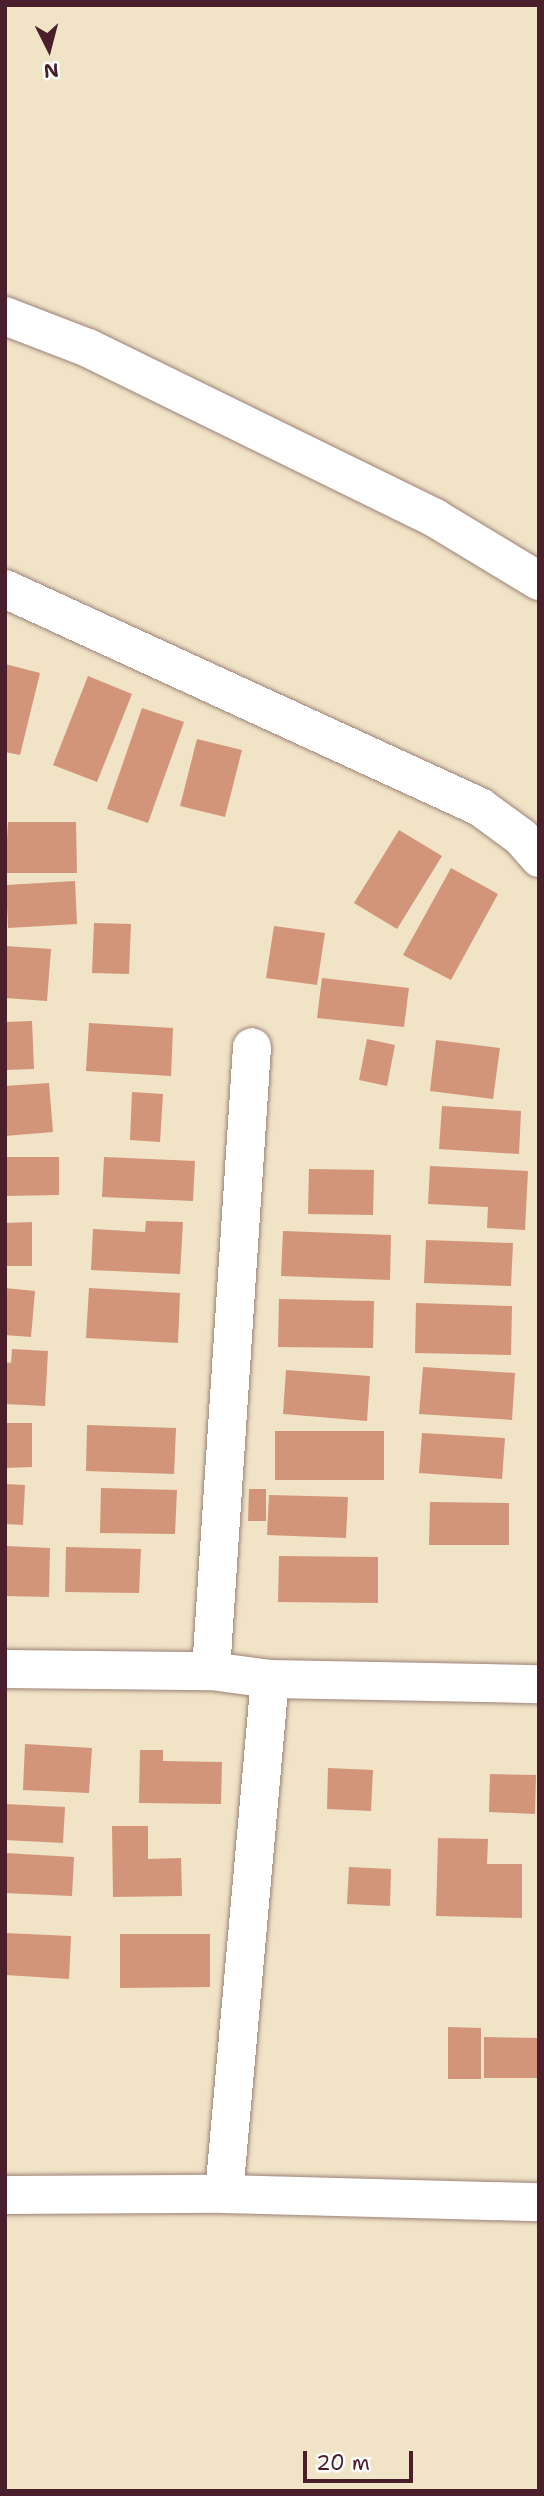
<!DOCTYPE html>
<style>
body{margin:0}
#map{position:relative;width:544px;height:2496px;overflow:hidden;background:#f0e3c6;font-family:"Shantell Sans",sans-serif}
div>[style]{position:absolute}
.building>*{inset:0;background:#d39579}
.roads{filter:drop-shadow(0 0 2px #9d8178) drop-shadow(0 0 2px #9d8178)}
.minor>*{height:38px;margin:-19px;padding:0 19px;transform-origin:19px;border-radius:19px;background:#fff}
.primary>*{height:38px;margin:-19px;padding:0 19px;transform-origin:19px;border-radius:19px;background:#fff}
span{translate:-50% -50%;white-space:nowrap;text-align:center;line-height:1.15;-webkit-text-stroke:6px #fff;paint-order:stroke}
.frame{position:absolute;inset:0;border:7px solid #4a1f2b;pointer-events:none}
.north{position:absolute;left:14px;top:14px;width:70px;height:70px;-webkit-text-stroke:5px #fff;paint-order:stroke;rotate:174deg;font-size:19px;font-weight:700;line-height:28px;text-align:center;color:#4a1f2b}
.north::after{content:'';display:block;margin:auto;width:24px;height:32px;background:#4a1f2b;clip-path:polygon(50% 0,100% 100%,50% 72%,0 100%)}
.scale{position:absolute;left:303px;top:2451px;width:110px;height:32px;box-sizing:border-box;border:4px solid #4a1f2b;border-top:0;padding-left:9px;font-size:21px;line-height:24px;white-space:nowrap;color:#4a1f2b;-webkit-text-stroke:5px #fff;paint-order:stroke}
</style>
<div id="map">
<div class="building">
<div style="clip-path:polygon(5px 664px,40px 673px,20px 755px,5px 752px)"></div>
<div style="clip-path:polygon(88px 676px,132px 694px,97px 782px,53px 765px)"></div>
<div style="clip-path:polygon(142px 708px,184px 722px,148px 823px,107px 809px)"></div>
<div style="clip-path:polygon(197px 739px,242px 750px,225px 817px,180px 806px)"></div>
<div style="clip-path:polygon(8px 822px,76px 822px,77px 873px,5px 873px)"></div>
<div style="clip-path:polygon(399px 830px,442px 856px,397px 929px,354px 903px)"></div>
<div style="clip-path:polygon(451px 868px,498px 894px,451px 980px,403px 955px)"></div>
<div style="clip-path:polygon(75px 881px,77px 924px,8px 928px,6px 885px)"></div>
<div style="clip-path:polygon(94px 923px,131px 924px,129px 974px,92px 973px)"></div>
<div style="clip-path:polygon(274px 926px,325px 933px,317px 985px,266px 978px)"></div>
<div style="clip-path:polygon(5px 946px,51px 949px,47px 1001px,5px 998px)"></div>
<div style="clip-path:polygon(322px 978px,409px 988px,404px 1027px,317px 1018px)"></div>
<div style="clip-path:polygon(32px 1021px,34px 1069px,5px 1070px,5px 1022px)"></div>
<div style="clip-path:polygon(89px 1023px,173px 1028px,171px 1076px,86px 1071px)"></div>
<div style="clip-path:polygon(367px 1039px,395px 1045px,387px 1086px,359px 1080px)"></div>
<div style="clip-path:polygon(436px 1040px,500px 1048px,493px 1099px,430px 1091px)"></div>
<div style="clip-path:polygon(49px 1083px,53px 1132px,5px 1136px,5px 1086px)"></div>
<div style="clip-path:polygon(132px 1092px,163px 1094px,160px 1142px,130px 1140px)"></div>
<div style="clip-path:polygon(442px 1106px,521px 1111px,519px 1154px,439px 1149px)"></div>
<div style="clip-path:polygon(5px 1157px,59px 1157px,59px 1195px,5px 1196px)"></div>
<div style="clip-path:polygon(104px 1157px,195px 1161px,193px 1201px,102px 1197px)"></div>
<div style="clip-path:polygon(430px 1166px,528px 1171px,525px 1230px,487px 1228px,488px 1207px,428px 1204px)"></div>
<div style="clip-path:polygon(309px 1169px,374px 1170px,373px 1215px,308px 1214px)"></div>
<div style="clip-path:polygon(146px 1221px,183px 1222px,180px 1274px,91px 1270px,93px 1229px,145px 1232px)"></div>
<div style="clip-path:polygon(32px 1222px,32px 1266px,5px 1266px,5px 1223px)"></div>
<div style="clip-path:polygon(283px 1231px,391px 1235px,390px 1280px,281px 1276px)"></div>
<div style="clip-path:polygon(426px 1240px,513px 1243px,511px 1286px,424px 1283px)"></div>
<div style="clip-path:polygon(5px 1288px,35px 1291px,31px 1337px,5px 1335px)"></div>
<div style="clip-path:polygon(89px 1288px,180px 1293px,178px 1343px,86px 1338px)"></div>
<div style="clip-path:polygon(279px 1299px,374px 1301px,373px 1348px,278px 1347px)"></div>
<div style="clip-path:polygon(416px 1303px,512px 1306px,511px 1355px,415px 1353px)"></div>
<div style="clip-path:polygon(12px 1349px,48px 1351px,45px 1406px,5px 1404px,5px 1362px,11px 1363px)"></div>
<div style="clip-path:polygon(423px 1367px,515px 1373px,512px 1420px,419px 1414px)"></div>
<div style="clip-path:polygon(286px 1370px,370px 1376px,367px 1421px,283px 1414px)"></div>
<div style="clip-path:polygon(5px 1423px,32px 1423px,32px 1467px,5px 1468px)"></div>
<div style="clip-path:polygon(87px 1425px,176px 1428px,174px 1474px,86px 1471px)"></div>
<div style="clip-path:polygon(275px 1431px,384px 1431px,384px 1480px,275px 1480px)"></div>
<div style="clip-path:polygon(422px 1433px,505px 1438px,502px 1479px,419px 1473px)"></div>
<div style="clip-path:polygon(5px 1484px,25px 1485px,23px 1525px,5px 1524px)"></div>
<div style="clip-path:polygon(101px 1488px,177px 1490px,175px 1534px,100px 1533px)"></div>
<div style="clip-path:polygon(249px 1489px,266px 1489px,266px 1521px,248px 1521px)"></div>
<div style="clip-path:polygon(269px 1495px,348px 1497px,346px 1538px,267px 1535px)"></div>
<div style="clip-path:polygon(430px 1502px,509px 1503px,509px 1545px,429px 1545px)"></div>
<div style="clip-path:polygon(5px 1546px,50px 1548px,49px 1597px,5px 1596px)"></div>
<div style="clip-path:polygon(66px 1547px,141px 1549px,139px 1593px,65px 1592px)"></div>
<div style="clip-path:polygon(279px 1556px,378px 1557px,378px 1603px,278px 1602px)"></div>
<div style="clip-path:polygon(25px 1744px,92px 1748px,89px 1793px,23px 1790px)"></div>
<div style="clip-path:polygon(140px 1750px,163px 1750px,163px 1761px,222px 1762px,221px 1804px,139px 1803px)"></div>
<div style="clip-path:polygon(328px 1768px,373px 1770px,371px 1811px,327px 1809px)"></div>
<div style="clip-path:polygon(490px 1774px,536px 1775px,535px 1814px,489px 1812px)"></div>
<div style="clip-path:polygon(5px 1804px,65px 1807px,63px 1843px,5px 1840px)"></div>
<div style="clip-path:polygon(112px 1826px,148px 1826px,148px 1859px,181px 1858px,182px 1896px,113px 1897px)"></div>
<div style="clip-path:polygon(438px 1838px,488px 1839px,487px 1864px,522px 1864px,522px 1918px,436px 1916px)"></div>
<div style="clip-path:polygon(5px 1853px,74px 1857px,72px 1896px,5px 1893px)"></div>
<div style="clip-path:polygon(349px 1867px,391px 1869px,390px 1906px,347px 1904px)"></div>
<div style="clip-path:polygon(5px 1933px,71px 1936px,69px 1979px,5px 1975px)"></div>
<div style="clip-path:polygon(120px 1934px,210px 1934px,210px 1987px,120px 1988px)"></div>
<div style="clip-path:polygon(448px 2027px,481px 2028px,481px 2079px,448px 2079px)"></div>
<div style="clip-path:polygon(484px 2037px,539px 2038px,538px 2078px,484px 2078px)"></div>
</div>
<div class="roads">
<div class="minor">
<div style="left:5px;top:589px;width:523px;rotate:24.65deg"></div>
<div style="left:480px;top:807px;width:51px;rotate:36.2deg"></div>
<div style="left:521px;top:837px;width:28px;rotate:49deg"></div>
<div style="left:5px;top:1669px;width:206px;rotate:0.6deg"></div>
<div style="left:211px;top:1671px;width:60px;rotate:7.7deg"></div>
<div style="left:270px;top:1679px;width:269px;rotate:1.1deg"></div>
<div style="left:211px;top:1671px;width:625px;rotate:-86.24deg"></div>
<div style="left:224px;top:2194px;width:517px;rotate:-84.9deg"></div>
<div style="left:5px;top:2195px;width:219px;rotate:-0.3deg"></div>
<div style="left:224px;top:2194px;width:315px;rotate:1.5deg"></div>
</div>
<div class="primary">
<div style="left:5px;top:316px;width:89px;rotate:21.1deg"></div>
<div style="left:88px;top:348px;width:386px;rotate:26.1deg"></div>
<div style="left:435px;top:518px;width:122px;rotate:31.2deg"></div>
</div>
</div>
<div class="frame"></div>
<div class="north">N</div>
<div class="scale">20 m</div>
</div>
